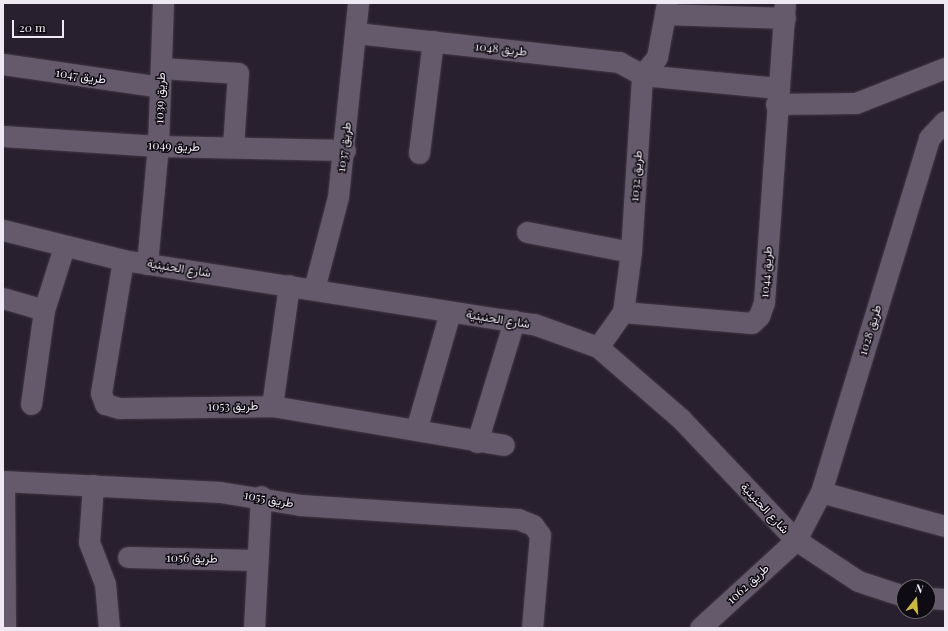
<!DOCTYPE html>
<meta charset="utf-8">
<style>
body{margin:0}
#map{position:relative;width:948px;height:631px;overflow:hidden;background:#29202f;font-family:"Playfair Display",Vazirmatn,serif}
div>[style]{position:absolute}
.roads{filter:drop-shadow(0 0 1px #423a47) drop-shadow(0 0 1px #423a47)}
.minor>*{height:21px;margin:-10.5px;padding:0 10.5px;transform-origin:10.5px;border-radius:10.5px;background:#645a6c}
span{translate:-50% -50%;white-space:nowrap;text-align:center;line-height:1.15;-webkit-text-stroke:3px #0f0b12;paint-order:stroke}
.street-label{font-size:12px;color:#efe9f3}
.frame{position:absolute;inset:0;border:4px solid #efe9f3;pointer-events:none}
.north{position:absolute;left:896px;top:579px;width:40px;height:40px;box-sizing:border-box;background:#0f0b12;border:1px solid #69646c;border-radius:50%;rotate:17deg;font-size:11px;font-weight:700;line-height:16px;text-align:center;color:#efe9f3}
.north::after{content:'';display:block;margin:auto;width:14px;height:18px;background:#cbb939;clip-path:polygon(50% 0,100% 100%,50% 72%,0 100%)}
.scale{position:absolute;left:12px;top:20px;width:52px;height:18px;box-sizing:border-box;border:2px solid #efe9f3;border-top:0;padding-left:5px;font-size:12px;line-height:14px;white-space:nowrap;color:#efe9f3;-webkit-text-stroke:3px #0f0b12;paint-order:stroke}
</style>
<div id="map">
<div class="roads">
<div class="minor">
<div style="left:665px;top:14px;width:120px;rotate:1.9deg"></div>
<div style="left:356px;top:33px;width:265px;rotate:6.3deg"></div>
<div style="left:619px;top:62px;width:26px;rotate:29deg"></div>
<div style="left:3px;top:64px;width:159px;rotate:8.3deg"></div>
<div style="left:161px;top:68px;width:77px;rotate:3.7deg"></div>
<div style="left:238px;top:73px;width:74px;rotate:93.9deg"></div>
<div style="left:642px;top:75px;width:136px;rotate:5.5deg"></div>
<div style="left:776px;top:104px;width:80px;rotate:-0.7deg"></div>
<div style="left:856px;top:103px;width:96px;rotate:-21.5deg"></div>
<div style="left:3px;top:136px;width:155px;rotate:3.7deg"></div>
<div style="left:158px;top:146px;width:187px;rotate:1.2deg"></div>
<div style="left:419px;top:153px;width:113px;rotate:-82.9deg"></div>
<div style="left:3px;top:230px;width:124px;rotate:14deg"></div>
<div style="left:123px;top:260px;width:416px;rotate:8.9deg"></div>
<div style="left:534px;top:324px;width:68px;rotate:19.8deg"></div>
<div style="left:598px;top:347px;width:110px;rotate:40.9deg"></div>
<div style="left:681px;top:419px;width:167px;rotate:46.5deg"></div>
<div style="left:796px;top:540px;width:74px;rotate:33.5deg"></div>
<div style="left:858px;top:581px;width:48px;rotate:18.1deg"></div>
<div style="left:527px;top:232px;width:106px;rotate:10.9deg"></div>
<div style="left:123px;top:260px;width:135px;rotate:99.4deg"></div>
<div style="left:101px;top:393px;width:12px;rotate:70deg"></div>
<div style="left:105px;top:404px;width:15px;rotate:16deg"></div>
<div style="left:119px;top:408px;width:153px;rotate:-0.7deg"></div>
<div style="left:272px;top:406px;width:235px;rotate:9.5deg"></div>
<div style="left:147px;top:264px;width:119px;rotate:-84.7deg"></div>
<div style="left:158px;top:146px;width:143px;rotate:-88deg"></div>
<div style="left:314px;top:289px;width:95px;rotate:-75.4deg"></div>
<div style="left:338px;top:197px;width:195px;rotate:-84.1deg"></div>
<div style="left:3px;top:298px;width:43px;rotate:16.3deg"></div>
<div style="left:623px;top:312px;width:129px;rotate:4.9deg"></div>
<div style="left:752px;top:323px;width:10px;rotate:-45deg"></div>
<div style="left:759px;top:316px;width:15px;rotate:-70deg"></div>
<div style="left:764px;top:302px;width:300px;rotate:-86deg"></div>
<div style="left:598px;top:347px;width:43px;rotate:-54.5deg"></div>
<div style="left:623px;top:312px;width:61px;rotate:-82.4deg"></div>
<div style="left:631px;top:252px;width:177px;rotate:-86.4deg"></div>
<div style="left:642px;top:75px;width:23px;rotate:-50deg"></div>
<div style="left:657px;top:57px;width:55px;rotate:-79.5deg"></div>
<div style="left:31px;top:404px;width:95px;rotate:-82.1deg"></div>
<div style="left:44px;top:310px;width:66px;rotate:-72.4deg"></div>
<div style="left:272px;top:406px;width:122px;rotate:-82deg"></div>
<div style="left:416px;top:430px;width:123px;rotate:-73.9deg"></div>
<div style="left:477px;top:442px;width:127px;rotate:-73deg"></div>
<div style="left:3px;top:481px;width:217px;rotate:2.9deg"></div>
<div style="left:220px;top:492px;width:81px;rotate:9.2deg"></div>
<div style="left:300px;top:505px;width:218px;rotate:3.7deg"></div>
<div style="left:518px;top:519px;width:16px;rotate:22deg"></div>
<div style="left:533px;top:525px;width:12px;rotate:55deg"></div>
<div style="left:540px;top:535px;width:93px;rotate:94.9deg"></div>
<div style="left:4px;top:481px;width:147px;rotate:89.6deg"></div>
<div style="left:93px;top:485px;width:57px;rotate:94deg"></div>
<div style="left:89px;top:542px;width:45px;rotate:69.1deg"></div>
<div style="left:105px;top:584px;width:44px;rotate:84.8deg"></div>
<div style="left:821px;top:492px;width:129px;rotate:15.3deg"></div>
<div style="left:128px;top:557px;width:128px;rotate:1.3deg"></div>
<div style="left:928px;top:598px;width:17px;rotate:3deg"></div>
<div style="left:254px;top:628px;width:132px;rotate:-87deg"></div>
<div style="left:700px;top:628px;width:130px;rotate:-42.5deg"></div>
<div style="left:796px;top:540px;width:54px;rotate:-62.5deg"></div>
<div style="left:821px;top:492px;width:370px;rotate:-73deg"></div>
<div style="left:929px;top:138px;width:23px;rotate:-47deg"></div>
</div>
</div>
<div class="street-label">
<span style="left:501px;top:49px;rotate:6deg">طريق 1048</span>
<span style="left:81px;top:76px;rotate:8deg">طريق 1047</span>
<span style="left:160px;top:98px;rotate:-88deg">طريق 1039</span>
<span style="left:174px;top:146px;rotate:2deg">طريق 1049</span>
<span style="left:344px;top:147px;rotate:-83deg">طريق 1037</span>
<span style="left:636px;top:176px;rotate:-86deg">طريق 1032</span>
<span style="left:179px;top:268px;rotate:9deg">شارع الحنينية</span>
<span style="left:766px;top:272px;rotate:-86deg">طريق 1044</span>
<span style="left:498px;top:319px;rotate:9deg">شارع الحنينية</span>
<span style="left:870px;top:330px;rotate:-73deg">طريق 1028</span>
<span style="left:233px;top:406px;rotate:-1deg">طريق 1053</span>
<span style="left:269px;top:499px;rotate:10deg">طريق 1055</span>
<span style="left:765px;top:508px;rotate:47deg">شارع الحنينية</span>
<span style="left:192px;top:558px;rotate:1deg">طريق 1056</span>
<span style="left:748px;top:584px;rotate:-43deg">طريق 1062</span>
</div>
<div class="frame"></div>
<div class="north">N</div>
<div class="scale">20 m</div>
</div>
